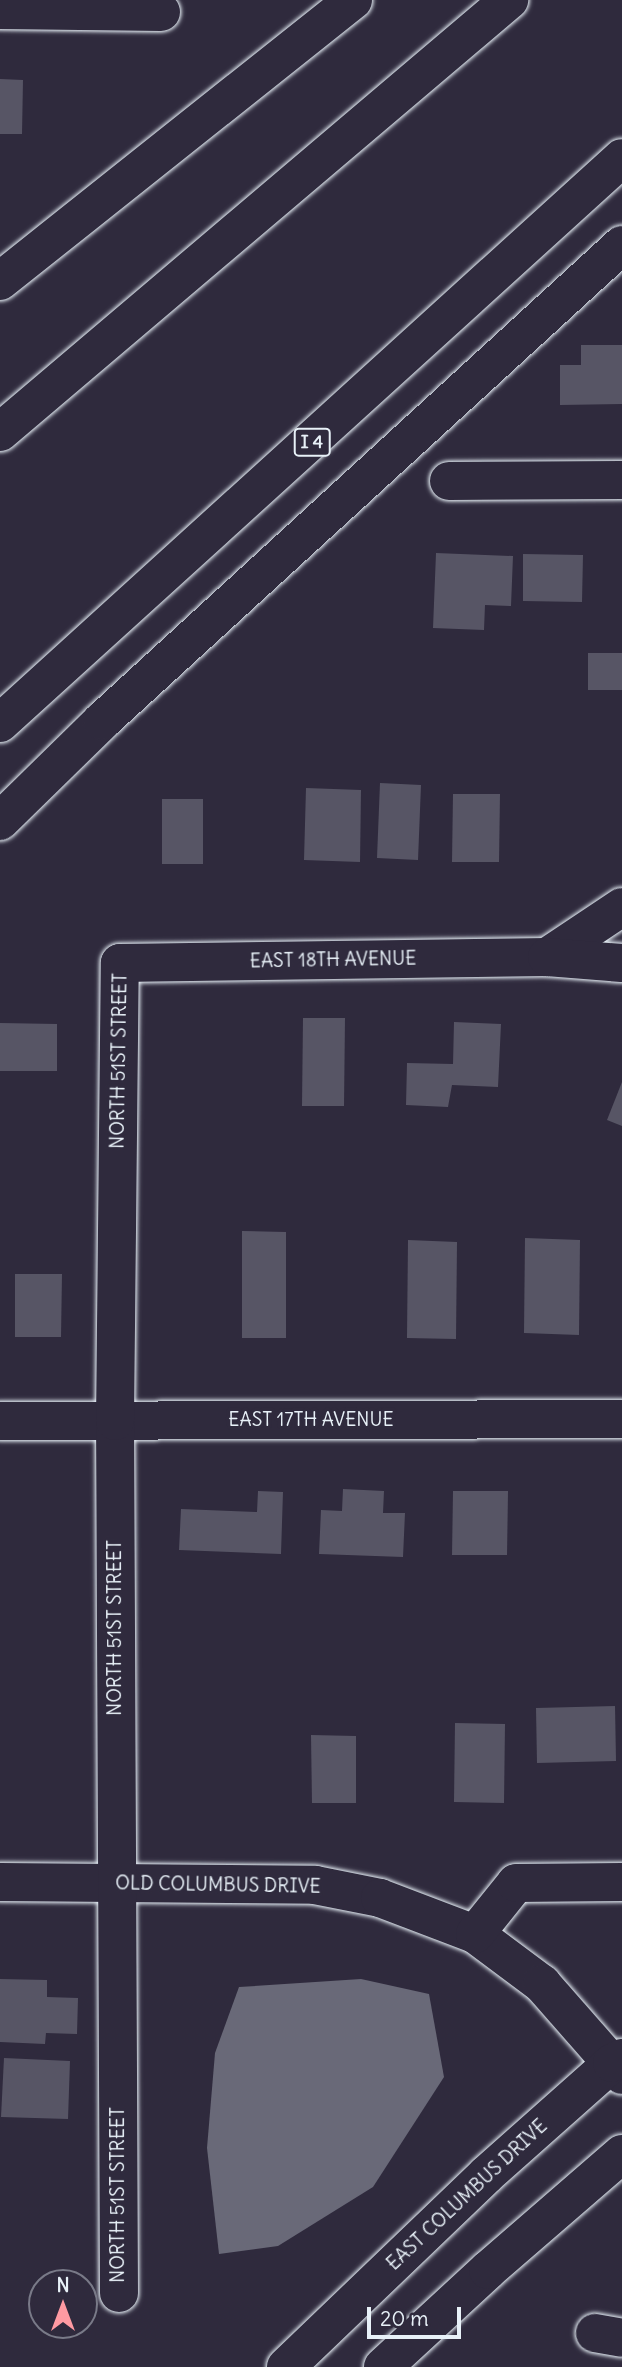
<!DOCTYPE html>
<style>
body{margin:0}
#map{position:relative;width:622px;height:2367px;overflow:hidden;background:#2f2a3d;font-family:Delius,sans-serif}
div>[style]{position:absolute}
.water>*{inset:0;background:#696978}
.building>*{inset:0;background:#575565}
.roads{filter:drop-shadow(0 0 2px #e8f1f8) drop-shadow(0 0 2px #e8f1f8)}
.minor>*{height:38px;margin:-19px;padding:0 19px;transform-origin:19px;border-radius:19px;background:#2f2a3d}
.major>*{height:38px;margin:-19px;padding:0 19px;transform-origin:19px;border-radius:19px;background:#2f2a3d}
.highway>*{height:38px;margin:-19px;padding:0 19px;transform-origin:19px;border-radius:19px;background:#2f2a3d}
span{translate:-50% -50%;white-space:nowrap;text-align:center;line-height:1.15;-webkit-text-stroke:7px #2f2a3d;paint-order:stroke}
.shield-label span{padding:2px 5px;background:#2f2a3d;border:2px solid;border-radius:5px;-webkit-text-stroke-width:0}
.shield-label{font-size:18px;color:#e8f1f8;font-weight:700}
.street-label{font-size:19px;color:#e8f1f8}
.north{position:absolute;left:28px;top:2269px;width:70px;height:70px;box-sizing:border-box;background:#2f2a3d;border:2px solid #797a88;border-radius:50%;rotate:0deg;font-size:19px;font-weight:700;line-height:28px;text-align:center;color:#e8f1f8}
.north::after{content:'';display:block;margin:auto;width:24px;height:32px;background:#ff9aa2;clip-path:polygon(50% 0,100% 100%,50% 72%,0 100%)}
.scale{position:absolute;left:367px;top:2307px;width:94px;height:32px;box-sizing:border-box;border:4px solid #e8f1f8;border-top:0;padding-left:9px;font-size:21px;line-height:24px;white-space:nowrap;color:#e8f1f8;-webkit-text-stroke:5px #2f2a3d;paint-order:stroke}
</style>
<div id="map">
<div class="water">
<div style="clip-path:polygon(361px 1979px,429px 1994px,444px 2077px,373px 2187px,278px 2246px,219px 2254px,207px 2148px,215px 2053px,239px 1987px)"></div>
</div>
<div class="building">
<div style="clip-path:polygon(0 79px,23px 80px,22px 134px,0 134px)"></div>
<div style="clip-path:polygon(581px 345px,622px 345px,622px 404px,560px 405px,560px 365px,581px 365px)"></div>
<div style="clip-path:polygon(436px 553px,513px 556px,511px 606px,485px 605px,484px 630px,433px 628px)"></div>
<div style="clip-path:polygon(523px 554px,583px 555px,582px 602px,523px 601px)"></div>
<div style="clip-path:polygon(588px 653px,622px 653px,622px 690px,588px 690px)"></div>
<div style="clip-path:polygon(380px 783px,421px 785px,418px 860px,377px 858px)"></div>
<div style="clip-path:polygon(306px 788px,361px 790px,360px 862px,304px 860px)"></div>
<div style="clip-path:polygon(453px 794px,500px 794px,499px 862px,452px 862px)"></div>
<div style="clip-path:polygon(162px 799px,203px 799px,203px 864px,162px 864px)"></div>
<div style="clip-path:polygon(303px 1018px,345px 1018px,344px 1106px,302px 1106px)"></div>
<div style="clip-path:polygon(454px 1022px,501px 1024px,498px 1087px,452px 1085px,448px 1107px,406px 1105px,407px 1063px,453px 1064px)"></div>
<div style="clip-path:polygon(0 1023px,57px 1024px,57px 1071px,0 1071px)"></div>
<div style="clip-path:polygon(622px 1082px,622px 1126px,607px 1120px)"></div>
<div style="clip-path:polygon(242px 1231px,286px 1232px,286px 1338px,242px 1338px)"></div>
<div style="clip-path:polygon(525px 1238px,580px 1240px,579px 1335px,524px 1333px)"></div>
<div style="clip-path:polygon(408px 1240px,457px 1242px,456px 1339px,407px 1338px)"></div>
<div style="clip-path:polygon(15px 1274px,62px 1274px,61px 1337px,15px 1337px)"></div>
<div style="clip-path:polygon(343px 1489px,384px 1491px,383px 1513px,405px 1513px,403px 1557px,319px 1554px,321px 1510px,342px 1511px)"></div>
<div style="clip-path:polygon(258px 1491px,283px 1492px,281px 1554px,179px 1550px,181px 1509px,257px 1512px)"></div>
<div style="clip-path:polygon(453px 1491px,508px 1491px,507px 1555px,452px 1555px)"></div>
<div style="clip-path:polygon(615px 1706px,616px 1761px,537px 1763px,536px 1708px)"></div>
<div style="clip-path:polygon(455px 1723px,505px 1724px,504px 1803px,454px 1802px)"></div>
<div style="clip-path:polygon(311px 1735px,356px 1736px,356px 1803px,312px 1803px)"></div>
<div style="clip-path:polygon(0 1979px,47px 1980px,47px 1997px,78px 1998px,77px 2034px,46px 2033px,45px 2044px,0 2042px)"></div>
<div style="clip-path:polygon(4px 2058px,70px 2061px,68px 2119px,1px 2117px)"></div>
</div>
<div class="roads">
<div class="minor">
<div style="left:0;top:10px;width:161px;rotate:0.7deg"></div>
<div style="left:449px;top:481px;width:173px;rotate:-0.3deg"></div>
<div style="left:547px;top:957px;width:90px;rotate:-33.7deg"></div>
<div style="left:0;top:1421px;width:622px;rotate:-0.18deg"></div>
<div style="left:0;top:1882px;width:315px;rotate:0.5deg"></div>
<div style="left:315px;top:1885px;width:66px;rotate:11.3deg"></div>
<div style="left:380px;top:1898px;width:102px;rotate:20.8deg"></div>
<div style="left:475px;top:1934px;width:84px;rotate:36.7deg"></div>
<div style="left:542px;top:1984px;width:121px;rotate:48.7deg"></div>
<div style="left:475px;top:1934px;width:65px;rotate:-51.2deg"></div>
<div style="left:516px;top:1883px;width:106px;rotate:-0.5deg"></div>
<div style="left:119px;top:2293px;width:872px;rotate:-90.26deg"></div>
<div style="left:115px;top:1421px;width:458px;rotate:-89.4deg"></div>
<div style="left:120px;top:963px;width:427px;rotate:-0.8deg"></div>
<div style="left:547px;top:957px;width:75px;rotate:4.6deg"></div>
<div style="left:595px;top:2333px;width:27px;rotate:10deg"></div>
</div>
<div class="major">
<div style="left:286px;top:2367px;width:277px;rotate:-43.8deg"></div>
<div style="left:486px;top:2175px;width:169px;rotate:-41.6deg"></div>
<div style="left:612px;top:2063px;width:11px;rotate:-27deg"></div>
<div style="left:383px;top:2367px;width:143px;rotate:-42.7deg"></div>
<div style="left:488px;top:2270px;width:177px;rotate:-40.9deg"></div>
</div>
<div class="highway">
<div style="left:0;top:281px;width:451px;rotate:-38.5deg"></div>
<div style="left:0;top:432px;width:668px;rotate:-40.32deg"></div>
<div style="left:0;top:723px;width:840px;rotate:-42.25deg"></div>
<div style="left:0;top:821px;width:143px;rotate:-44.4deg"></div>
<div style="left:102px;top:721px;width:705px;rotate:-42.47deg"></div>
</div>
</div>
<div class="shield-label">
<span style="left:312px;top:442px">I 4</span>
</div>
<div class="street-label">
<span style="left:333px;top:960px;rotate:-1deg">EAST 18TH AVENUE</span>
<span style="left:119px;top:1061px;rotate:-89deg">NORTH 51ST STREET</span>
<span style="left:311px;top:1420px">EAST 17TH AVENUE</span>
<span style="left:115px;top:1628px;rotate:-90deg">NORTH 51ST STREET</span>
<span style="left:218px;top:1885px;rotate:1deg">OLD COLUMBUS DRIVE</span>
<span style="left:118px;top:2195px;rotate:-90deg">NORTH 51ST STREET</span>
<span style="left:467px;top:2195px;rotate:-43deg">EAST COLUMBUS DRIVE</span>
</div>
<div class="north">N</div>
<div class="scale">20 m</div>
</div>
